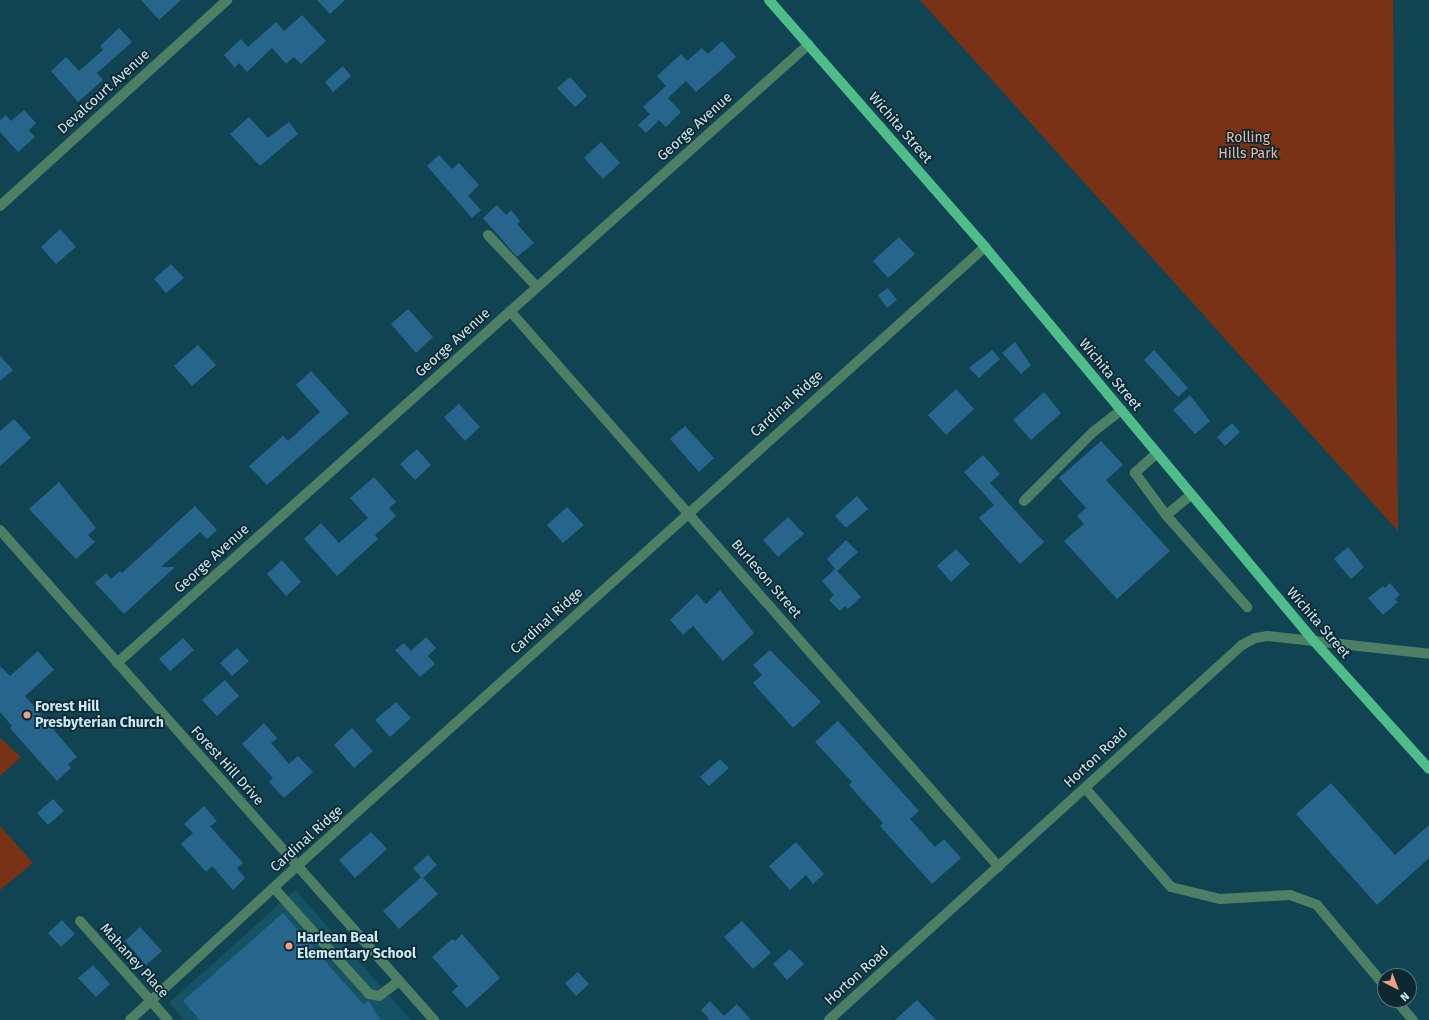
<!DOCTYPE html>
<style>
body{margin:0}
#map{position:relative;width:1429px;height:1020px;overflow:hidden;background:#114453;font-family:"Fira Sans",sans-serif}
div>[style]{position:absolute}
.built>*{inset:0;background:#155263}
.green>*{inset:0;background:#7a3216}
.building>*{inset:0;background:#27658d}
.minor>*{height:10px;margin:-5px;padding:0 5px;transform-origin:5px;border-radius:5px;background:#4d7f65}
.major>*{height:10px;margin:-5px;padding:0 5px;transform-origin:5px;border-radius:5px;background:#4ebd8a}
.dots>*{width:11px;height:11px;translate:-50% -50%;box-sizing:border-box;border:2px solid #0d2831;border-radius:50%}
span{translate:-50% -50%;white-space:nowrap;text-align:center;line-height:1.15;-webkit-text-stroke:3.5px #0d2831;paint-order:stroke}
.street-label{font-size:14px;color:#caeaf4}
.park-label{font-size:14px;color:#efb7a3}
.poi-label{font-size:14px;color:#caeaf4;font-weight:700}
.left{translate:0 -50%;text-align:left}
.north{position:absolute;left:1377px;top:968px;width:40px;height:40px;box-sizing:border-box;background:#0d2831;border:1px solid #59767f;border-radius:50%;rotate:138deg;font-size:11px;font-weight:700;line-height:16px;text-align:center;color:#caeaf4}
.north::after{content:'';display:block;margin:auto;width:14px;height:18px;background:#f3a082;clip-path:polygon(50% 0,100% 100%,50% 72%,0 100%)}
</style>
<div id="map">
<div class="built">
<div style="clip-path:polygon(295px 890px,411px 1020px,184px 1020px,169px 1003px)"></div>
</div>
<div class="green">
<div style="clip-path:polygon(920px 0,1393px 0,1398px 531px)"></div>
<div style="clip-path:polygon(0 738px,21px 757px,0 776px)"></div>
<div style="clip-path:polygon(0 826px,33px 863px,0 890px)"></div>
</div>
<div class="building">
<div style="clip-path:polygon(141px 0,181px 0,159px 20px)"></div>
<div style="clip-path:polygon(317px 0,345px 0,330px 14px)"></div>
<div style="clip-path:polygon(302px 15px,326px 41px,301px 64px,294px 57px,286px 64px,272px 48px,247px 72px,239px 63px,235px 68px,224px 55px,241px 39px,248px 47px,276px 22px,284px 31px)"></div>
<div style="clip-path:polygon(119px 28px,132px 42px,97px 73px,103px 80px,78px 102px,51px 71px,66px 57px,79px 71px,103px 50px,100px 46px)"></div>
<div style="clip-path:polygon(722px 41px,736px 57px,696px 92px,686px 81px,668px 98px,681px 112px,666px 127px,659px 120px,646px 133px,638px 125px,650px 114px,643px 107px,666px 86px,657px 76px,681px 54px,687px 61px,702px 48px,708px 54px)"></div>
<div style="clip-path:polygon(343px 66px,351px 76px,333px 92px,325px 82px)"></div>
<div style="clip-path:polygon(570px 77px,587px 96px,575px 107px,557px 88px)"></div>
<div style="clip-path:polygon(24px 110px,36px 123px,29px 130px,35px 137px,18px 152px,0 132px,0 120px,6px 115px,11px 121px)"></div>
<div style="clip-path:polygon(249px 117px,268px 138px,289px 122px,298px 134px,260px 166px,230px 134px)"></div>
<div style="clip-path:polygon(601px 142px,620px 163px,603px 179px,584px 158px)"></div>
<div style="clip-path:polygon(439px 155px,452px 169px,459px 163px,479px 185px,468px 196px,481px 210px,472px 218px,427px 166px)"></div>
<div style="clip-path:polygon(497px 205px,506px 215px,511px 210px,520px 221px,517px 224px,534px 243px,517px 257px,483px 218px)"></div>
<div style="clip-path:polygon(60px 229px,76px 247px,56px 264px,41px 247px)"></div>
<div style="clip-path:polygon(899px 237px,915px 254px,888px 278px,873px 261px)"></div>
<div style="clip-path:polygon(171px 264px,184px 278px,166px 293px,154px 279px)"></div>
<div style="clip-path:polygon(888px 288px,897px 300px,887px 308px,878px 295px)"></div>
<div style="clip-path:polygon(408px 309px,433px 337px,416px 353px,391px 324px)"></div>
<div style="clip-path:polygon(1015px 342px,1031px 365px,1021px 374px,1002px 353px)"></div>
<div style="clip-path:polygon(198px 345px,216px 365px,192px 386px,174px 366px)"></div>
<div style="clip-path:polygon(992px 350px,1000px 359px,979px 378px,969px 368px)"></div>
<div style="clip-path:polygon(1154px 350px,1188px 388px,1178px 397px,1144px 360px)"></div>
<div style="clip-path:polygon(0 356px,13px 370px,0 381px)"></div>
<div style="clip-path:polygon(311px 371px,349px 413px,267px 485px,249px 466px,283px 436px,288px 441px,320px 412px,296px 385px)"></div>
<div style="clip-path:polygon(956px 389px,974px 409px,946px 435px,928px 415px)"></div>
<div style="clip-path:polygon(1044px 392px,1061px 413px,1031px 440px,1013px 420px)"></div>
<div style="clip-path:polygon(1190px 395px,1210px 421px,1195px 434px,1173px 410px)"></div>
<div style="clip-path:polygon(459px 404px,480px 427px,465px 441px,444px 417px)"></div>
<div style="clip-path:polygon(14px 419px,31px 438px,0 466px,0 431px)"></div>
<div style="clip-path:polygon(1232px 423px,1240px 432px,1225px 446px,1217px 437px)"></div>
<div style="clip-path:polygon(685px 426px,714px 458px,699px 472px,670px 439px)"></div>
<div style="clip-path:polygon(1101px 441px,1123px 465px,1106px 480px,1170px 551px,1117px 599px,1064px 541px,1084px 524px,1077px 516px,1086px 508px,1059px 478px)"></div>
<div style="clip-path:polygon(417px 449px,431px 465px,415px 480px,400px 464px)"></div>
<div style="clip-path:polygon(983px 455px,1000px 474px,990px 483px,1044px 542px,1020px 564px,979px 518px,994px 505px,964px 472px)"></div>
<div style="clip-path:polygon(374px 477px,396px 502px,389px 508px,396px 516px,375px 535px,378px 539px,337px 576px,304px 539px,321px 523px,339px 543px,368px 518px,350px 498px)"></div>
<div style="clip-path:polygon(59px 482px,96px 528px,88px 535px,95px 542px,76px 559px,29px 509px)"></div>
<div style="clip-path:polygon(857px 496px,868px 509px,846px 528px,835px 516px)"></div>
<div style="clip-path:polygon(195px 506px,217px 530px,207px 539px,200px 532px,181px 549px,161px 567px,175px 567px,124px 614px,95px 583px,106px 573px,111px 579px,120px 571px,122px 573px)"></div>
<div style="clip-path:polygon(567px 507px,584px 525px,563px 543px,547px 525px)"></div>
<div style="clip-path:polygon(788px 517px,804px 534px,778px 557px,763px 540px)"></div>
<div style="clip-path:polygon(846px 540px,858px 552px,837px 571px,861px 597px,848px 609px,845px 606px,840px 611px,829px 600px,834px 595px,822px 581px,835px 569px,827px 559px)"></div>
<div style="clip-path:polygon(1348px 547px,1364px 567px,1351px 579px,1334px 559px)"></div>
<div style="clip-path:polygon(956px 549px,970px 564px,951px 582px,937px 566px)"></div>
<div style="clip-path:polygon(282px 560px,301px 582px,286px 596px,267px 574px)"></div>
<div style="clip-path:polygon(1390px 583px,1400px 595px,1395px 599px,1398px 602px,1383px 615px,1368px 598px,1383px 586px,1385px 588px)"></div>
<div style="clip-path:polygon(720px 590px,754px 633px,723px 661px,693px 626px,683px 635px,670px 620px,697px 594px,706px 604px)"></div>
<div style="clip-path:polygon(426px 637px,436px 648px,428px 656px,435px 664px,420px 677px,395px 650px,404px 643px,411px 651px)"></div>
<div style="clip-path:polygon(183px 638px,194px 650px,170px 671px,159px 659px)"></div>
<div style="clip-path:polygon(237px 648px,249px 661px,232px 676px,220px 663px)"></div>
<div style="clip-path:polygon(770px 650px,821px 702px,793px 728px,753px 683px,762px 675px,753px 665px)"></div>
<div style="clip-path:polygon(38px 651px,54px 670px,25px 696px,77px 757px,68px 764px,71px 768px,57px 781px,10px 728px,12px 726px,0 712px,0 666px,10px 676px)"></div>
<div style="clip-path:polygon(225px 680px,239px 696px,217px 716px,202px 700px)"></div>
<div style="clip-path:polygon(396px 702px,411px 718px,390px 737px,375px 720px)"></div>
<div style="clip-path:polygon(838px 721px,919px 811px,910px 819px,935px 847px,944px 839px,961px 858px,932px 884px,880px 826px,883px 823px,849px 785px,852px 782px,815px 742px)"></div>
<div style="clip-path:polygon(264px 723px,277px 738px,271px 743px,289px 764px,298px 756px,313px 772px,284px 798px,269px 782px,273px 778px,242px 744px)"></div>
<div style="clip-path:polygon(352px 728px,373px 751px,354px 768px,334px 745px)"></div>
<div style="clip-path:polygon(720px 759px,729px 768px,709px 786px,700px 777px)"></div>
<div style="clip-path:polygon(1331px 783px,1395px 855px,1429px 825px,1429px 858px,1377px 905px,1296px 814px)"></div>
<div style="clip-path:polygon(53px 799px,64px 811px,48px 825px,37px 813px)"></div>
<div style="clip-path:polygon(204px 806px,217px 821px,210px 826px,243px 863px,237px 868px,245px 878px,233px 890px,212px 866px,206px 872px,181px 844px,193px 833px,184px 824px)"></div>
<div style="clip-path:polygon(371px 832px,387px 849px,355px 878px,339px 860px)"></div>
<div style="clip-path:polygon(796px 842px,824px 874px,813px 884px,806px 875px,790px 890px,769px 866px)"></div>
<div style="clip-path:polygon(428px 855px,437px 865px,423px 878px,438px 894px,399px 929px,383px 911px,421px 877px,413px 868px)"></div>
<div style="clip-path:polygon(283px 913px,363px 1004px,369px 1001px,380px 1020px,200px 1020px,183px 1001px)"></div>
<div style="clip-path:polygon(62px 920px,75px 934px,61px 947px,48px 933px)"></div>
<div style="clip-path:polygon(742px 921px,771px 953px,753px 969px,724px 937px)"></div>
<div style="clip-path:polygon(140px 927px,162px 951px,146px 965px,125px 941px)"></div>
<div style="clip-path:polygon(462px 934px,500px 978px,467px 1008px,452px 992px,458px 986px,432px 957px,452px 939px,455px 941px)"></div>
<div style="clip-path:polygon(790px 949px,804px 964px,787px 980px,773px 964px)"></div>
<div style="clip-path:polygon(93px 965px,110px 984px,96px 997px,78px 978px)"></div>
<div style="clip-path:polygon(578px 972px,589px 984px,576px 996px,565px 983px)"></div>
<div style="clip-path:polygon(917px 1000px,936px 1020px,895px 1020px)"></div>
<div style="clip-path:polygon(710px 1001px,724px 1016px,737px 1004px,751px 1020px,710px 1020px,701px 1010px)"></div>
</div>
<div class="minor">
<div style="left:0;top:206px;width:307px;rotate:-42.2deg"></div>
<div style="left:488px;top:235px;width:71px;rotate:46.7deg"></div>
<div style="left:510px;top:311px;width:740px;rotate:48.67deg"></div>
<div style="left:1157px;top:453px;width:30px;rotate:138deg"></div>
<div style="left:1135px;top:473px;width:52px;rotate:53.6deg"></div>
<div style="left:1191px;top:495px;width:32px;rotate:141deg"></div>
<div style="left:1166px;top:515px;width:123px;rotate:48.6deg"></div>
<div style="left:1024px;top:501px;width:98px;rotate:-45deg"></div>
<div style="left:1093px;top:432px;width:36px;rotate:-38deg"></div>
<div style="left:0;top:530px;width:655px;rotate:48.47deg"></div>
<div style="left:117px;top:663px;width:928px;rotate:-41.81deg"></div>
<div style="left:1085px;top:788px;width:131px;rotate:49deg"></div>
<div style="left:1171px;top:887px;width:50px;rotate:13.8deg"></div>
<div style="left:1220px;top:899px;width:70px;rotate:-3.3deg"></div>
<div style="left:1290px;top:895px;width:29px;rotate:20deg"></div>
<div style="left:1317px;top:905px;width:106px;rotate:50deg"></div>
<div style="left:274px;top:888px;width:142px;rotate:48.1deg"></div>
<div style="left:369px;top:994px;width:10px;rotate:11deg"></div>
<div style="left:379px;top:996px;width:25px;rotate:-37deg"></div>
<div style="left:80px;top:921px;width:132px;rotate:48.4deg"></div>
<div style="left:1396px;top:1000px;width:26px;rotate:50deg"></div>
<div style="left:130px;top:1020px;width:227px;rotate:-42.7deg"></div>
<div style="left:297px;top:866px;width:925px;rotate:-41.98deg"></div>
<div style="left:829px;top:1020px;width:558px;rotate:-42.24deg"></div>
<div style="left:1242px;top:645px;width:15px;rotate:-28deg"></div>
<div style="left:1255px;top:638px;width:12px;rotate:-9deg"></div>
<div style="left:1267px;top:636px;width:163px;rotate:6.3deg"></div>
</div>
<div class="major">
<div style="left:769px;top:0;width:328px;rotate:48.8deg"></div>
<div style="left:985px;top:247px;width:512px;rotate:50.15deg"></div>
<div style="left:1313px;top:640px;width:173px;rotate:48deg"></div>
</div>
<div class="dots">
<div style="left:27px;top:715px;background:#f3a082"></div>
<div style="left:289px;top:946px;background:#f3a082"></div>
</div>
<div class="street-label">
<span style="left:104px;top:92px;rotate:-42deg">Devalcourt Avenue</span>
<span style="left:695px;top:127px;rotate:-42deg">George Avenue</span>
<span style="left:900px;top:128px;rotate:49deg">Wichita Street</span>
<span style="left:453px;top:343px;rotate:-42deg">George Avenue</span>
<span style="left:1110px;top:375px;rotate:50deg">Wichita Street</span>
<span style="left:787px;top:404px;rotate:-42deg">Cardinal Ridge</span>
<span style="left:212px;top:559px;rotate:-42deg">George Avenue</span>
<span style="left:766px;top:579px;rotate:49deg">Burleson Street</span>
<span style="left:547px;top:621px;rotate:-42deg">Cardinal Ridge</span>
<span style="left:1318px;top:623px;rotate:49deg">Wichita Street</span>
<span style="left:1096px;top:758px;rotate:-43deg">Horton Road</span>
<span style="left:227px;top:766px;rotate:48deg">Forest Hill Drive</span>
<span style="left:307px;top:839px;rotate:-42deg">Cardinal Ridge</span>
<span style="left:134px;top:961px;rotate:48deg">Mahaney Place</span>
<span style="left:857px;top:976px;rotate:-42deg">Horton Road</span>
</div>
<div class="park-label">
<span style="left:1248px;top:146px">Rolling<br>Hills Park</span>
</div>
<div class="poi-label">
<span class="left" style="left:35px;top:715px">Forest Hill<br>Presbyterian Church</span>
<span class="left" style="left:297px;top:946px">Harlean Beal<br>Elementary School</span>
</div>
<div class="north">N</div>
</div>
